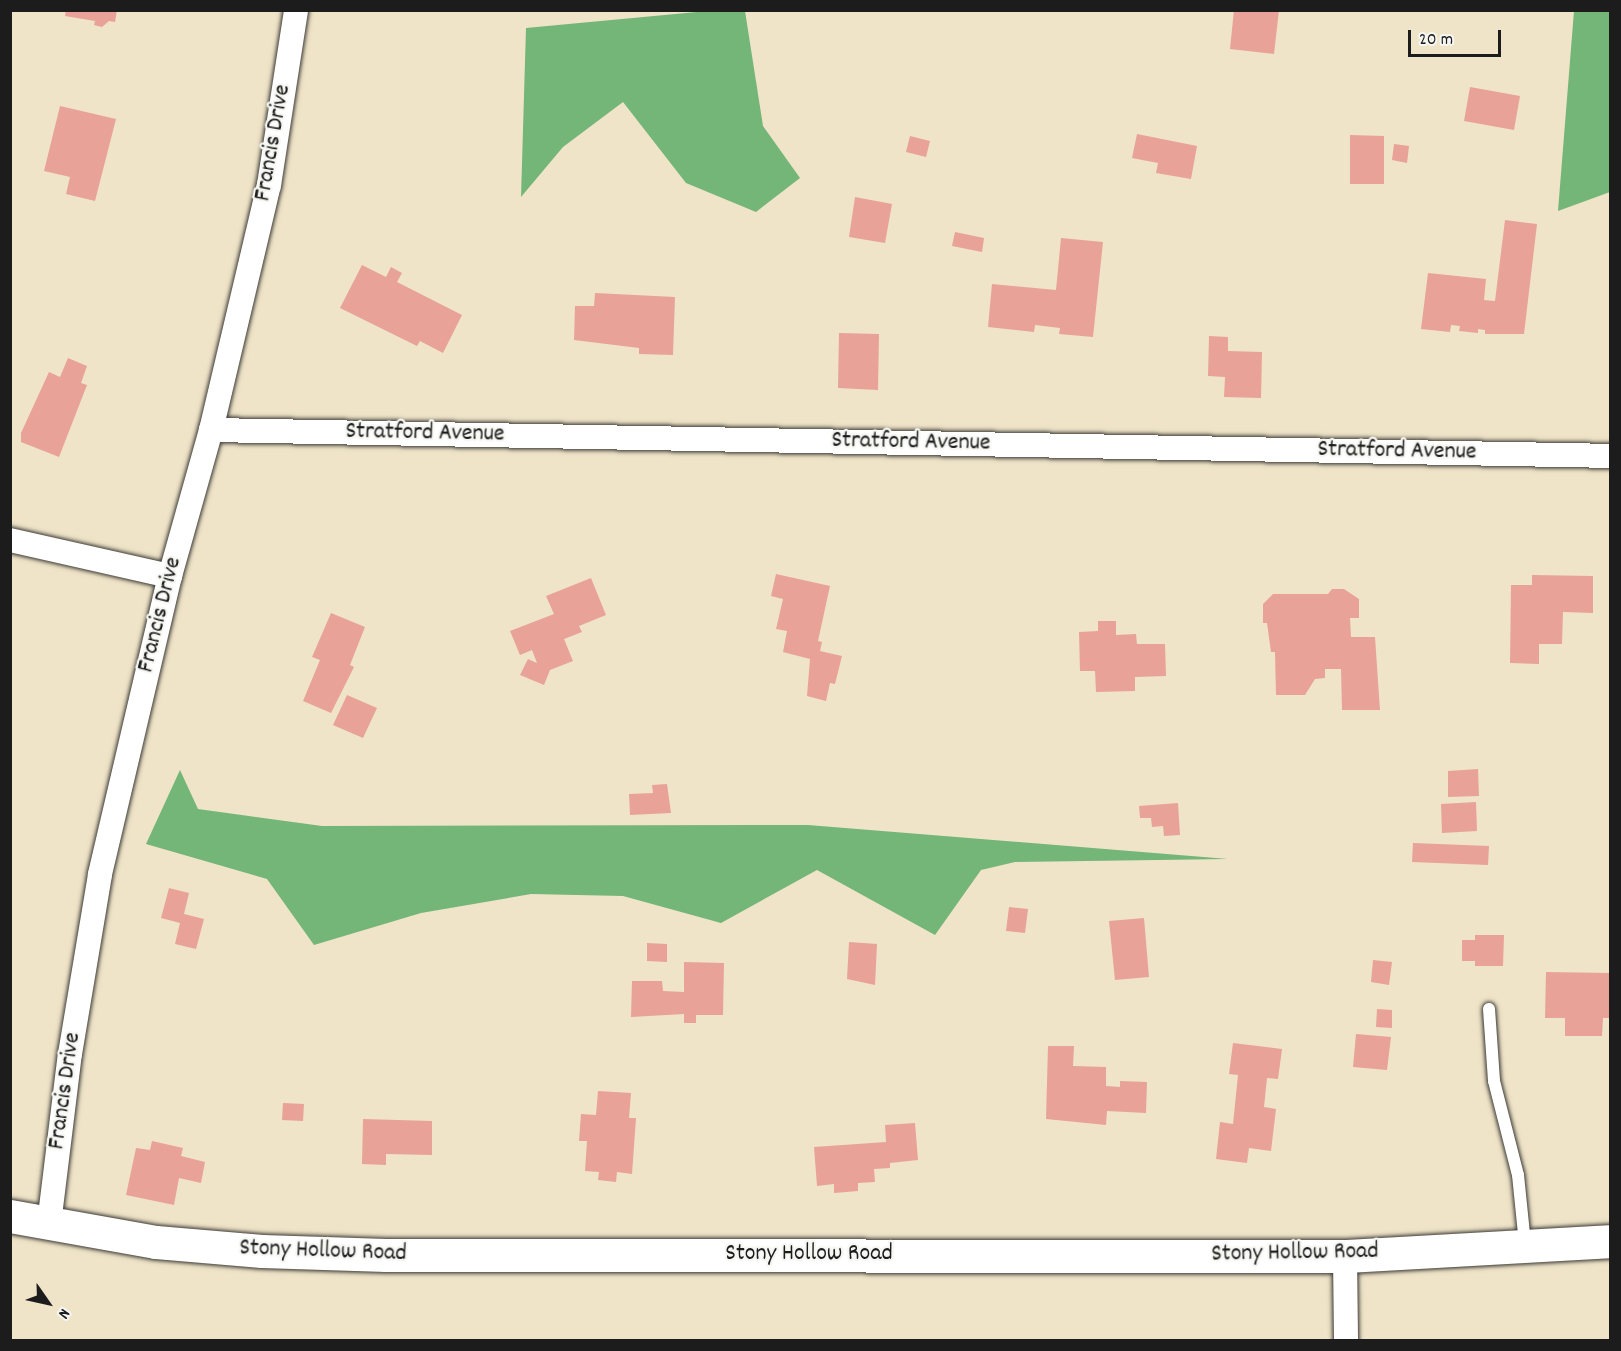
<!DOCTYPE html>
<style>
body{margin:0}
#map{position:relative;width:1621px;height:1351px;overflow:hidden;background:#efe4c8;font-family:Dekko,sans-serif}
div>[style]{position:absolute}
.forest>*{inset:0;background:#74b578}
.building>*{inset:0;background:#e8a298}
.roads{filter:drop-shadow(0 0 2px #3c3a36) drop-shadow(0 0 2px #3c3a36)}
.lane>*{height:12px;margin:-6px;padding:0 6px;transform-origin:6px;border-radius:6px;background:#fff}
.street>*{height:24px;margin:-12px;padding:0 12px;transform-origin:12px;border-radius:12px;background:#fff}
.secondary>*{height:33px;margin:-16.5px;padding:0 16.5px;transform-origin:16.5px;border-radius:16.5px;background:#fff}
span{translate:-50% -50%;white-space:nowrap;text-align:center;line-height:1.15;-webkit-text-stroke:4.5px #f6f6f2;paint-order:stroke}
.street-label{font-size:24px;color:#1c1c1c}
.frame{position:absolute;inset:0;border:12px solid #1c1c1c;pointer-events:none}
.north{position:absolute;left:18px;top:1273px;width:60px;height:60px;-webkit-text-stroke:4px #f6f6f2;paint-order:stroke;rotate:124deg;font-size:16px;font-weight:700;line-height:24px;text-align:center;color:#1c1c1c}
.north::after{content:'';display:block;margin:auto;width:21px;height:27px;background:#1c1c1c;clip-path:polygon(50% 0,100% 100%,50% 72%,0 100%)}
.scale{position:absolute;left:1408px;top:30px;width:93px;height:27px;box-sizing:border-box;border:3px solid #1c1c1c;border-top:0;padding-left:8px;font-size:18px;line-height:21px;white-space:nowrap;color:#1c1c1c;-webkit-text-stroke:4px #f6f6f2;paint-order:stroke}
</style>
<div id="map">
<div class="forest">
<div style="clip-path:polygon(718px 10px,745px 11px,763px 126px,800px 178px,756px 212px,686px 183px,623px 102px,563px 147px,521px 197px,526px 28px)"></div>
<div style="clip-path:polygon(1574px 11px,1610px 11px,1610px 192px,1558px 211px)"></div>
<div style="clip-path:polygon(180px 770px,198px 809px,322px 826px,808px 825px,1228px 859px,1015px 862px,981px 870px,935px 935px,817px 870px,721px 923px,623px 896px,531px 894px,421px 913px,314px 945px,267px 879px,146px 844px)"></div>
</div>
<div class="building">
<div style="clip-path:polygon(66px 10px,117px 10px,115px 22px,109px 21px,102px 27px,94px 25px,95px 21px,65px 16px)"></div>
<div style="clip-path:polygon(1234px 10px,1279px 10px,1274px 54px,1230px 49px)"></div>
<div style="clip-path:polygon(1470px 87px,1520px 96px,1514px 130px,1464px 121px)"></div>
<div style="clip-path:polygon(60px 106px,116px 119px,95px 201px,66px 194px,70px 177px,44px 171px)"></div>
<div style="clip-path:polygon(1137px 134px,1197px 146px,1191px 179px,1156px 173px,1158px 163px,1132px 158px)"></div>
<div style="clip-path:polygon(1350px 135px,1384px 136px,1384px 184px,1350px 184px)"></div>
<div style="clip-path:polygon(910px 136px,930px 141px,926px 157px,906px 152px)"></div>
<div style="clip-path:polygon(1394px 144px,1409px 146px,1407px 163px,1392px 160px)"></div>
<div style="clip-path:polygon(855px 197px,892px 204px,885px 243px,849px 237px)"></div>
<div style="clip-path:polygon(1505px 220px,1537px 224px,1524px 334px,1485px 334px,1485px 330px,1478px 329px,1478px 333px,1459px 331px,1460px 326px,1451px 325px,1450px 332px,1421px 329px,1428px 273px,1486px 279px,1484px 300px,1495px 301px)"></div>
<div style="clip-path:polygon(955px 232px,984px 238px,982px 252px,952px 246px)"></div>
<div style="clip-path:polygon(1061px 238px,1103px 242px,1093px 337px,1059px 334px,1060px 328px,1035px 325px,1034px 332px,988px 327px,992px 284px,1056px 290px)"></div>
<div style="clip-path:polygon(362px 265px,386px 277px,391px 267px,402px 273px,397px 282px,462px 315px,443px 353px,420px 341px,417px 346px,340px 308px)"></div>
<div style="clip-path:polygon(595px 293px,675px 297px,673px 355px,639px 354px,639px 348px,574px 340px,575px 306px,594px 306px)"></div>
<div style="clip-path:polygon(839px 333px,879px 334px,878px 390px,838px 388px)"></div>
<div style="clip-path:polygon(1209px 336px,1228px 337px,1228px 351px,1262px 352px,1261px 398px,1224px 397px,1225px 377px,1208px 376px)"></div>
<div style="clip-path:polygon(68px 358px,87px 366px,81px 383px,87px 385px,59px 457px,21px 442px,21px 433px,49px 372px,60px 377px)"></div>
<div style="clip-path:polygon(776px 574px,830px 586px,818px 641px,822px 642px,820px 651px,842px 656px,835px 684px,830px 683px,826px 701px,807px 696px,810px 659px,783px 652px,787px 631px,776px 629px,783px 599px,771px 596px)"></div>
<div style="clip-path:polygon(1532px 575px,1593px 576px,1593px 613px,1563px 612px,1562px 644px,1539px 644px,1539px 664px,1510px 663px,1511px 585px,1532px 585px)"></div>
<div style="clip-path:polygon(591px 578px,606px 615px,579px 626px,582px 632px,564px 639px,573px 661px,550px 670px,544px 685px,520px 675px,528px 659px,537px 663px,532px 650px,520px 655px,510px 631px,554px 614px,546px 596px)"></div>
<div style="clip-path:polygon(1332px 589px,1344px 589px,1359px 599px,1359px 618px,1350px 618px,1351px 637px,1375px 637px,1380px 710px,1342px 710px,1341px 669px,1325px 669px,1325px 678px,1315px 679px,1305px 695px,1276px 695px,1275px 652px,1271px 652px,1267px 623px,1263px 623px,1263px 604px,1273px 594px,1328px 594px)"></div>
<div style="clip-path:polygon(331px 613px,365px 627px,350px 665px,354px 667px,331px 713px,303px 701px,320px 660px,312px 657px)"></div>
<div style="clip-path:polygon(1098px 621px,1116px 621px,1116px 635px,1136px 634px,1137px 644px,1165px 644px,1166px 676px,1135px 677px,1135px 691px,1096px 692px,1095px 671px,1080px 671px,1079px 632px,1098px 631px)"></div>
<div style="clip-path:polygon(347px 695px,377px 708px,363px 738px,333px 725px)"></div>
<div style="clip-path:polygon(1478px 769px,1479px 796px,1448px 797px,1448px 771px)"></div>
<div style="clip-path:polygon(667px 784px,671px 813px,630px 815px,629px 794px,653px 793px,652px 785px)"></div>
<div style="clip-path:polygon(1476px 802px,1477px 831px,1442px 833px,1441px 804px)"></div>
<div style="clip-path:polygon(1178px 803px,1180px 835px,1164px 836px,1163px 826px,1152px 827px,1151px 818px,1140px 818px,1139px 806px)"></div>
<div style="clip-path:polygon(1413px 843px,1489px 846px,1488px 865px,1412px 862px)"></div>
<div style="clip-path:polygon(169px 888px,189px 893px,184px 914px,204px 919px,196px 949px,175px 944px,180px 923px,161px 918px)"></div>
<div style="clip-path:polygon(1009px 907px,1028px 909px,1025px 933px,1006px 931px)"></div>
<div style="clip-path:polygon(1144px 918px,1149px 977px,1115px 980px,1109px 921px)"></div>
<div style="clip-path:polygon(1475px 935px,1504px 935px,1503px 966px,1475px 966px,1475px 961px,1462px 961px,1462px 940px,1475px 940px)"></div>
<div style="clip-path:polygon(849px 942px,877px 944px,875px 985px,847px 979px)"></div>
<div style="clip-path:polygon(647px 943px,667px 944px,667px 962px,647px 961px)"></div>
<div style="clip-path:polygon(1373px 960px,1392px 962px,1389px 985px,1371px 982px)"></div>
<div style="clip-path:polygon(684px 962px,724px 963px,723px 1015px,696px 1015px,696px 1023px,684px 1023px,684px 1014px,631px 1017px,632px 981px,662px 981px,663px 991px,684px 992px)"></div>
<div style="clip-path:polygon(1546px 972px,1610px 973px,1610px 1018px,1603px 1018px,1602px 1036px,1565px 1036px,1565px 1018px,1545px 1018px)"></div>
<div style="clip-path:polygon(1377px 1009px,1392px 1010px,1392px 1028px,1376px 1027px)"></div>
<div style="clip-path:polygon(1356px 1034px,1391px 1037px,1387px 1070px,1353px 1067px)"></div>
<div style="clip-path:polygon(1233px 1043px,1282px 1049px,1278px 1079px,1267px 1078px,1264px 1107px,1276px 1109px,1271px 1151px,1249px 1148px,1247px 1163px,1216px 1159px,1220px 1122px,1233px 1124px,1238px 1075px,1229px 1074px)"></div>
<div style="clip-path:polygon(1048px 1046px,1074px 1046px,1073px 1066px,1106px 1067px,1106px 1086px,1120px 1087px,1120px 1081px,1147px 1082px,1146px 1113px,1107px 1111px,1106px 1125px,1046px 1119px)"></div>
<div style="clip-path:polygon(598px 1091px,631px 1093px,629px 1118px,636px 1118px,632px 1174px,617px 1172px,616px 1182px,598px 1180px,599px 1172px,585px 1171px,587px 1141px,579px 1141px,581px 1114px,596px 1115px)"></div>
<div style="clip-path:polygon(283px 1103px,304px 1104px,303px 1121px,282px 1120px)"></div>
<div style="clip-path:polygon(363px 1119px,432px 1121px,432px 1155px,386px 1154px,386px 1165px,362px 1164px)"></div>
<div style="clip-path:polygon(915px 1123px,918px 1160px,890px 1163px,890px 1168px,874px 1169px,875px 1182px,858px 1183px,858px 1191px,834px 1193px,834px 1184px,817px 1186px,814px 1147px,886px 1142px,885px 1125px)"></div>
<div style="clip-path:polygon(152px 1141px,183px 1148px,181px 1156px,205px 1162px,201px 1183px,179px 1178px,174px 1205px,126px 1195px,136px 1148px,150px 1150px)"></div>
</div>
<div class="roads">
<div class="lane">
<div style="left:1489px;top:1009px;width:72px;rotate:86deg"></div>
<div style="left:1494px;top:1081px;width:97px;rotate:75.7deg"></div>
<div style="left:1518px;top:1175px;width:69px;rotate:84.2deg"></div>
</div>
<div class="street">
<div style="left:211px;top:430px;width:1399px;rotate:1.06deg"></div>
<div style="left:10px;top:540px;width:164px;rotate:12.7deg"></div>
<div style="left:49px;top:1224px;width:171px;rotate:-83deg"></div>
<div style="left:70px;top:1054px;width:182px;rotate:-80.5deg"></div>
<div style="left:100px;top:874px;width:306px;rotate:-76.8deg"></div>
<div style="left:170px;top:576px;width:152px;rotate:-74.3deg"></div>
<div style="left:211px;top:430px;width:252px;rotate:-76.7deg"></div>
<div style="left:269px;top:185px;width:177px;rotate:-81.2deg"></div>
<div style="left:1345px;top:1256px;width:84px;rotate:89.3deg"></div>
</div>
<div class="secondary">
<div style="left:10px;top:1216px;width:148px;rotate:10.1deg"></div>
<div style="left:156px;top:1242px;width:106px;rotate:4.9deg"></div>
<div style="left:262px;top:1251px;width:124px;rotate:1.8deg"></div>
<div style="left:386px;top:1255px;width:959px;rotate:0.06deg"></div>
<div style="left:1345px;top:1256px;width:265px;rotate:-3.2deg"></div>
</div>
</div>
<div class="street-label">
<span style="left:274px;top:143px;rotate:-80deg">Francis Drive</span>
<span style="left:425px;top:434px;rotate:1deg">Stratford Avenue</span>
<span style="left:911px;top:443px;rotate:1deg">Stratford Avenue</span>
<span style="left:1397px;top:452px;rotate:1deg">Stratford Avenue</span>
<span style="left:161px;top:615px;rotate:-76deg">Francis Drive</span>
<span style="left:66px;top:1091px;rotate:-82deg">Francis Drive</span>
<span style="left:323px;top:1252px;rotate:2deg">Stony Hollow Road</span>
<span style="left:1295px;top:1254px;rotate:-1deg">Stony Hollow Road</span>
<span style="left:809px;top:1255px">Stony Hollow Road</span>
</div>
<div class="frame"></div>
<div class="north">N</div>
<div class="scale">20 m</div>
</div>
